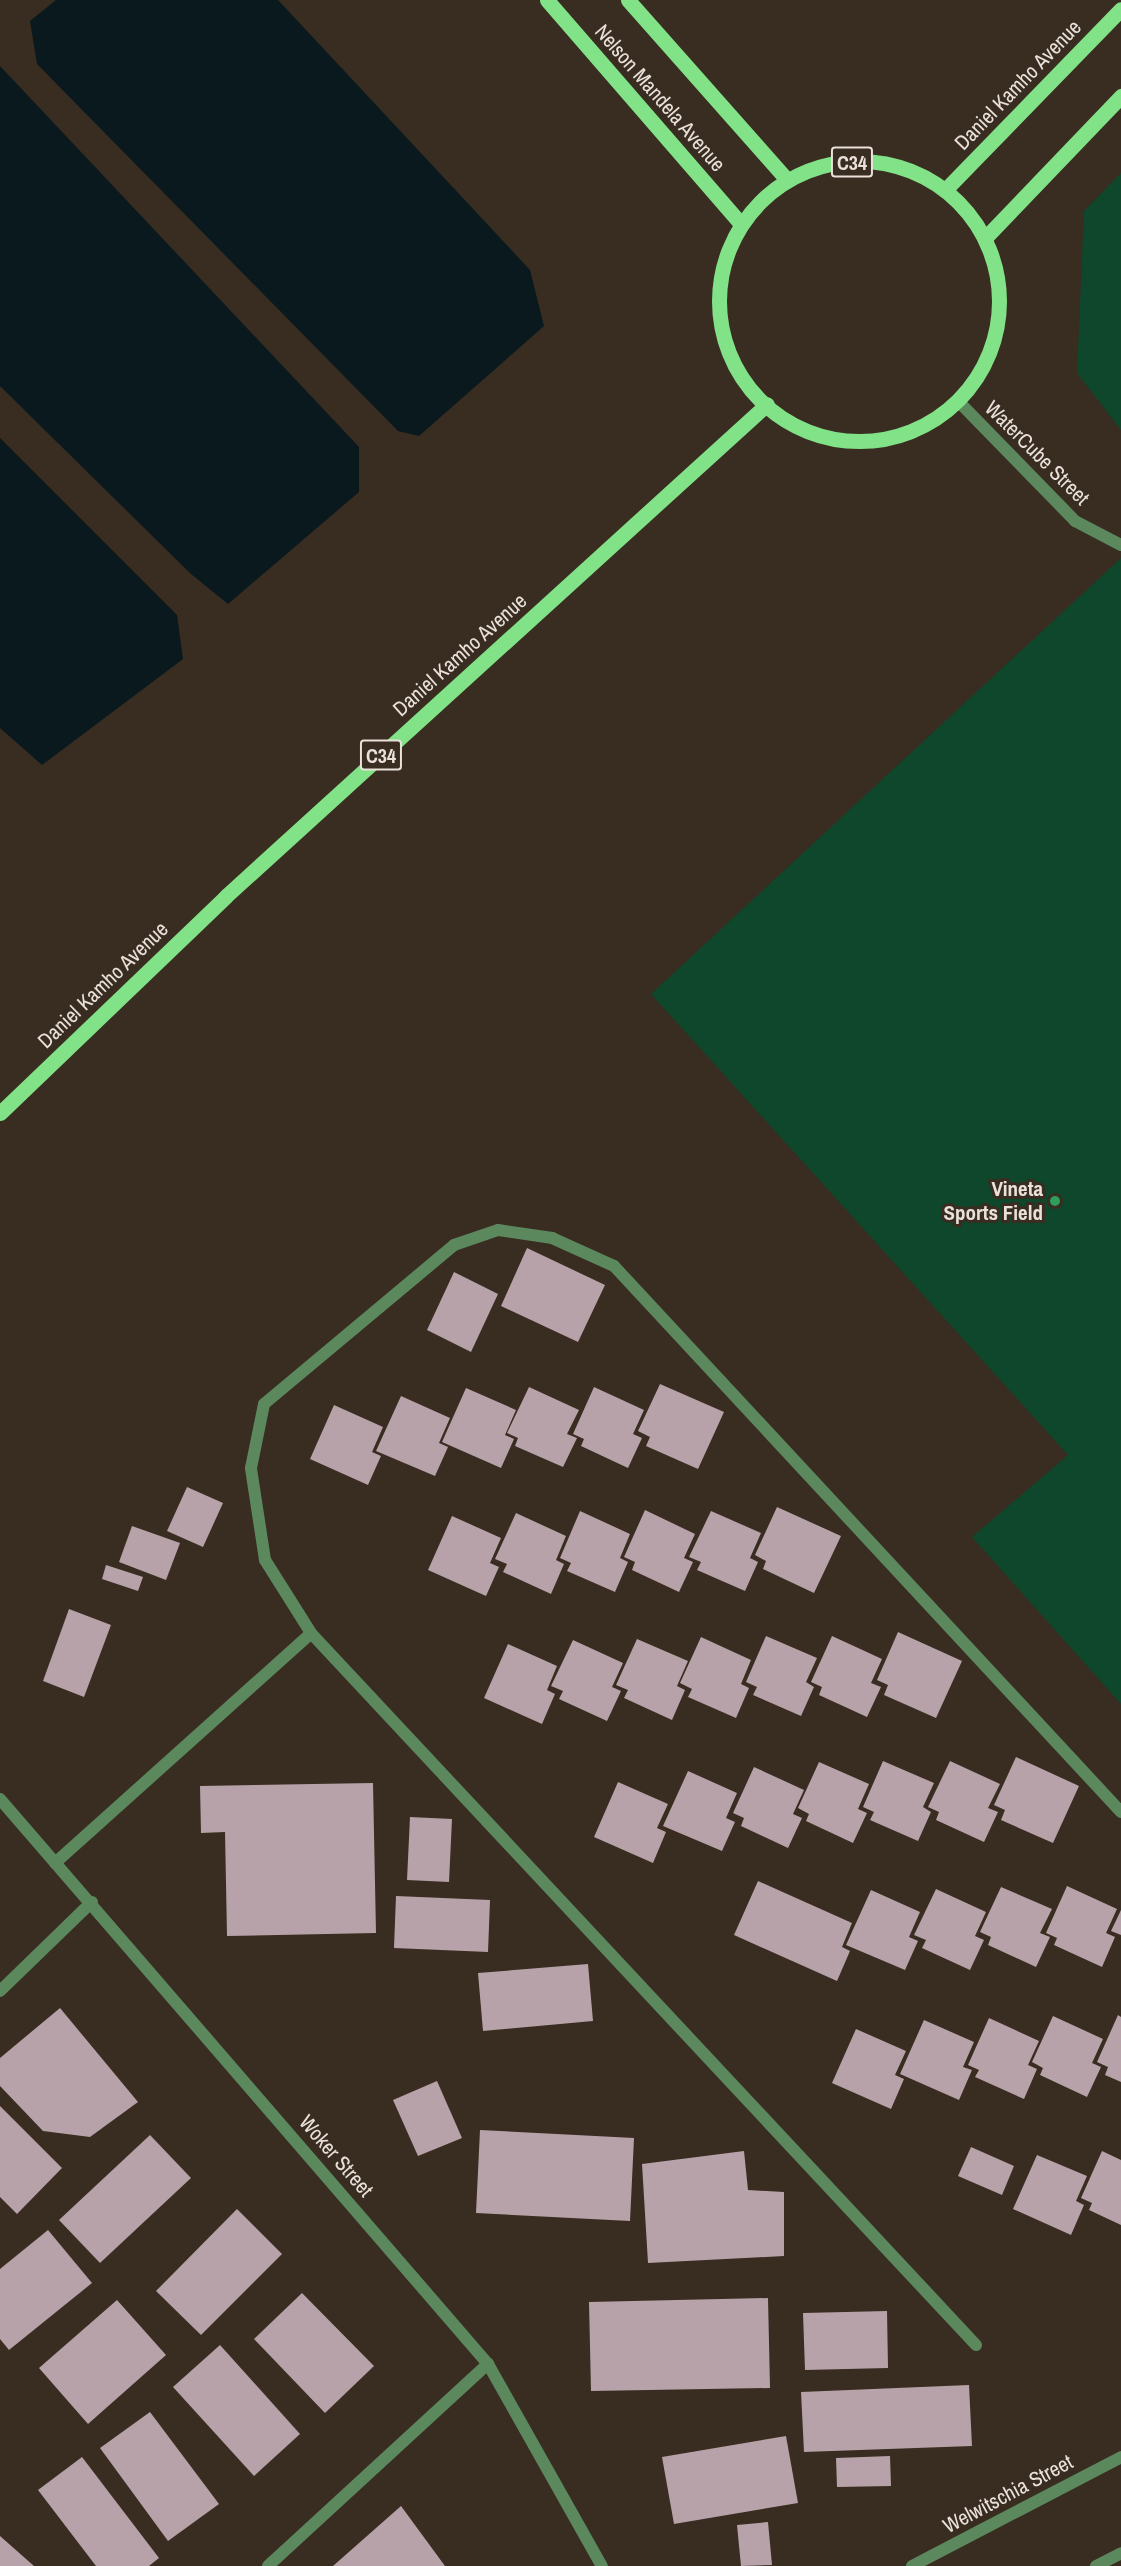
<!DOCTYPE html>
<style>
body{margin:0}
#map{position:relative;width:1121px;height:2566px;overflow:hidden;background:#392c21;font-family:"Archivo Narrow",sans-serif}
div>[style]{position:absolute}
.green>*{inset:0;background:#0e472c}
.water>*{inset:0;background:#09191e}
.building>*{inset:0;background:#b7a2a9}
.service>*{height:12px;margin:-6px;padding:0 6px;transform-origin:6px;border-radius:6px;background:#5c885d}
.minor>*{height:12px;margin:-6px;padding:0 6px;transform-origin:6px;border-radius:6px;background:#5c885d}
.tertiary>*{height:12px;margin:-6px;padding:0 6px;transform-origin:6px;border-radius:6px;background:#5c885d}
.primary>*{height:15px;margin:-7.5px;padding:0 7.5px;transform-origin:7.5px;border-radius:7.5px;background:#82e288}
.primary>.ring{margin:-7.5px;padding:0;box-sizing:content-box;background:none;border:15px solid #82e288;border-radius:50%}
.dots>*{width:16px;height:16px;translate:-50% -50%;box-sizing:border-box;border:3px solid #392c21;border-radius:50%}
span{translate:-50% -50%;white-space:nowrap;text-align:center;line-height:1.15;-webkit-text-stroke:6px #392c21;paint-order:stroke}
.shield-label span{padding:2px 4px;background:#392c21;border:2px solid;border-radius:4px;-webkit-text-stroke-width:0}
.shield-label{font-size:20px;color:#e9e1da;font-weight:700}
.street-label{font-size:21px;color:#e9e1da}
.poi-label{font-size:21px;color:#e9e1da;font-weight:700}
.right{translate:-100% -50%;text-align:right}
</style>
<div id="map">
<div class="green">
<div style="clip-path:polygon(1121px 173px,1121px 430px,1077px 373px,1084px 211px)"></div>
<div style="clip-path:polygon(1121px 558px,1121px 1704px,972px 1537px,1068px 1455px,651px 994px)"></div>
</div>
<div class="water">
<div style="clip-path:polygon(56px 0,278px 0,530px 270px,544px 326px,419px 436px,398px 431px,37px 64px,30px 21px)"></div>
<div style="clip-path:polygon(0 66px,359px 447px,359px 492px,228px 604px,191px 574px,0 386px)"></div>
<div style="clip-path:polygon(0 438px,177px 615px,183px 659px,42px 765px,0 728px)"></div>
</div>
<div class="building">
<div style="clip-path:polygon(527px 1248px,605px 1285px,578px 1342px,501px 1306px)"></div>
<div style="clip-path:polygon(454px 1272px,498px 1294px,471px 1352px,427px 1330px)"></div>
<div style="clip-path:polygon(660px 1384px,724px 1412px,698px 1469px,646px 1446px,650px 1437px,638px 1431px)"></div>
<div style="clip-path:polygon(529px 1387px,579px 1410px,567px 1434px,577px 1438px,563px 1467px,515px 1446px,518px 1438px,507px 1433px)"></div>
<div style="clip-path:polygon(594px 1387px,644px 1410px,633px 1434px,642px 1438px,628px 1468px,581px 1446px,584px 1439px,573px 1434px)"></div>
<div style="clip-path:polygon(466px 1388px,516px 1410px,505px 1435px,514px 1439px,501px 1468px,442px 1442px)"></div>
<div style="clip-path:polygon(401px 1396px,450px 1418px,439px 1443px,448px 1447px,435px 1476px,376px 1451px)"></div>
<div style="clip-path:polygon(334px 1405px,383px 1427px,372px 1452px,381px 1456px,368px 1485px,310px 1459px)"></div>
<div style="clip-path:polygon(187px 1487px,223px 1503px,203px 1547px,167px 1531px)"></div>
<div style="clip-path:polygon(777px 1507px,841px 1536px,814px 1593px,763px 1569px,766px 1561px,755px 1555px)"></div>
<div style="clip-path:polygon(645px 1510px,695px 1534px,684px 1558px,693px 1562px,679px 1592px,632px 1570px,635px 1562px,624px 1557px)"></div>
<div style="clip-path:polygon(580px 1511px,630px 1534px,620px 1558px,628px 1562px,615px 1592px,567px 1571px,571px 1563px,560px 1558px)"></div>
<div style="clip-path:polygon(711px 1511px,761px 1533px,750px 1558px,758px 1562px,745px 1591px,697px 1570px,701px 1562px,689px 1557px)"></div>
<div style="clip-path:polygon(516px 1513px,566px 1536px,556px 1560px,564px 1564px,551px 1594px,503px 1572px,507px 1564px,495px 1559px)"></div>
<div style="clip-path:polygon(452px 1516px,501px 1538px,490px 1563px,499px 1567px,486px 1596px,428px 1570px)"></div>
<div style="clip-path:polygon(132px 1526px,180px 1543px,166px 1580px,119px 1562px)"></div>
<div style="clip-path:polygon(106px 1565px,143px 1577px,138px 1591px,102px 1579px)"></div>
<div style="clip-path:polygon(69px 1609px,111px 1625px,84px 1697px,43px 1681px)"></div>
<div style="clip-path:polygon(898px 1632px,962px 1661px,936px 1718px,884px 1695px,888px 1685px,877px 1680px)"></div>
<div style="clip-path:polygon(766px 1636px,817px 1658px,806px 1682px,814px 1687px,801px 1716px,753px 1695px,757px 1687px,746px 1682px)"></div>
<div style="clip-path:polygon(832px 1636px,882px 1659px,871px 1683px,881px 1687px,867px 1717px,819px 1695px,822px 1687px,811px 1682px)"></div>
<div style="clip-path:polygon(701px 1637px,751px 1660px,741px 1684px,749px 1688px,736px 1718px,688px 1697px,692px 1689px,680px 1683px)"></div>
<div style="clip-path:polygon(637px 1639px,688px 1661px,677px 1686px,685px 1690px,672px 1720px,624px 1698px,628px 1690px,616px 1685px)"></div>
<div style="clip-path:polygon(573px 1640px,623px 1663px,612px 1687px,621px 1691px,607px 1721px,559px 1699px,563px 1691px,551px 1686px)"></div>
<div style="clip-path:polygon(508px 1644px,557px 1666px,547px 1690px,555px 1694px,542px 1724px,484px 1698px)"></div>
<div style="clip-path:polygon(1016px 1757px,1079px 1786px,1053px 1843px,1001px 1820px,1005px 1810px,994px 1805px)"></div>
<div style="clip-path:polygon(883px 1761px,934px 1783px,923px 1807px,931px 1812px,918px 1841px,870px 1820px,874px 1812px,863px 1807px)"></div>
<div style="clip-path:polygon(950px 1761px,1000px 1784px,988px 1808px,998px 1812px,984px 1842px,936px 1820px,939px 1812px,928px 1807px)"></div>
<div style="clip-path:polygon(819px 1762px,869px 1784px,858px 1809px,867px 1813px,853px 1843px,806px 1821px,809px 1814px,798px 1808px)"></div>
<div style="clip-path:polygon(754px 1767px,804px 1790px,793px 1814px,802px 1818px,788px 1848px,741px 1826px,744px 1818px,733px 1813px)"></div>
<div style="clip-path:polygon(688px 1771px,737px 1793px,726px 1818px,735px 1822px,722px 1851px,663px 1826px)"></div>
<div style="clip-path:polygon(618px 1782px,668px 1804px,657px 1828px,666px 1832px,653px 1863px,594px 1837px)"></div>
<div style="clip-path:polygon(373px 1783px,376px 1933px,227px 1936px,225px 1832px,201px 1833px,200px 1786px)"></div>
<div style="clip-path:polygon(410px 1817px,452px 1819px,449px 1882px,407px 1880px)"></div>
<div style="clip-path:polygon(758px 1881px,852px 1923px,842px 1947px,850px 1951px,837px 1981px,734px 1935px)"></div>
<div style="clip-path:polygon(1067px 1886px,1117px 1909px,1106px 1933px,1115px 1937px,1102px 1967px,1054px 1945px,1057px 1938px,1046px 1933px)"></div>
<div style="clip-path:polygon(1001px 1887px,1052px 1909px,1040px 1933px,1050px 1937px,1036px 1967px,988px 1945px,991px 1937px,980px 1932px)"></div>
<div style="clip-path:polygon(936px 1889px,986px 1912px,975px 1936px,984px 1940px,970px 1970px,922px 1948px,926px 1940px,914px 1935px)"></div>
<div style="clip-path:polygon(871px 1890px,920px 1912px,909px 1937px,918px 1941px,905px 1970px,846px 1945px)"></div>
<div style="clip-path:polygon(396px 1896px,490px 1900px,488px 1952px,394px 1948px)"></div>
<div style="clip-path:polygon(1121px 1910px,1121px 1935px,1111px 1931px)"></div>
<div style="clip-path:polygon(588px 1964px,593px 2021px,483px 2031px,478px 1973px)"></div>
<div style="clip-path:polygon(60px 2008px,138px 2102px,90px 2137px,43px 2131px,0 2086px,0 2058px)"></div>
<div style="clip-path:polygon(1118px 2015px,1121px 2017px,1121px 2082px,1105px 2075px,1108px 2067px,1097px 2062px)"></div>
<div style="clip-path:polygon(1053px 2016px,1103px 2039px,1092px 2063px,1101px 2067px,1087px 2097px,1040px 2075px,1043px 2068px,1032px 2062px)"></div>
<div style="clip-path:polygon(989px 2018px,1039px 2041px,1028px 2065px,1037px 2069px,1024px 2099px,975px 2077px,979px 2070px,968px 2065px)"></div>
<div style="clip-path:polygon(924px 2020px,974px 2042px,963px 2067px,972px 2070px,959px 2100px,900px 2074px)"></div>
<div style="clip-path:polygon(856px 2029px,906px 2051px,895px 2075px,904px 2079px,891px 2109px,832px 2083px)"></div>
<div style="clip-path:polygon(437px 2081px,462px 2138px,418px 2156px,393px 2100px)"></div>
<div style="clip-path:polygon(0 2106px,62px 2168px,17px 2214px,0 2197px)"></div>
<div style="clip-path:polygon(480px 2130px,634px 2138px,630px 2221px,476px 2213px)"></div>
<div style="clip-path:polygon(150px 2135px,191px 2178px,100px 2263px,59px 2220px)"></div>
<div style="clip-path:polygon(971px 2147px,1014px 2166px,1002px 2195px,958px 2176px)"></div>
<div style="clip-path:polygon(744px 2151px,748px 2190px,784px 2192px,784px 2256px,648px 2263px,642px 2164px)"></div>
<div style="clip-path:polygon(1102px 2151px,1121px 2160px,1121px 2225px,1089px 2210px,1092px 2203px,1081px 2198px)"></div>
<div style="clip-path:polygon(1037px 2155px,1087px 2176px,1076px 2201px,1084px 2205px,1071px 2235px,1013px 2209px)"></div>
<div style="clip-path:polygon(237px 2209px,282px 2254px,201px 2335px,156px 2291px)"></div>
<div style="clip-path:polygon(48px 2230px,92px 2283px,9px 2350px,0 2339px,0 2269px)"></div>
<div style="clip-path:polygon(302px 2293px,374px 2366px,325px 2413px,254px 2339px)"></div>
<div style="clip-path:polygon(768px 2298px,770px 2388px,591px 2391px,589px 2302px)"></div>
<div style="clip-path:polygon(117px 2300px,166px 2355px,88px 2424px,39px 2368px)"></div>
<div style="clip-path:polygon(887px 2311px,888px 2368px,805px 2370px,803px 2313px)"></div>
<div style="clip-path:polygon(220px 2345px,300px 2434px,254px 2476px,173px 2387px)"></div>
<div style="clip-path:polygon(969px 2385px,972px 2446px,804px 2452px,801px 2392px)"></div>
<div style="clip-path:polygon(150px 2412px,219px 2504px,168px 2541px,100px 2448px)"></div>
<div style="clip-path:polygon(786px 2436px,798px 2503px,674px 2524px,662px 2457px)"></div>
<div style="clip-path:polygon(890px 2456px,891px 2486px,837px 2487px,836px 2458px)"></div>
<div style="clip-path:polygon(82px 2457px,159px 2558px,149px 2566px,96px 2566px,38px 2490px)"></div>
<div style="clip-path:polygon(401px 2506px,445px 2566px,333px 2566px)"></div>
<div style="clip-path:polygon(768px 2522px,772px 2565px,741px 2566px,737px 2525px)"></div>
<div style="clip-path:polygon(0 2536px,34px 2566px,0 2566px)"></div>
</div>
<div class="service">
<div style="left:55px;top:1863px;width:344px;rotate:-41.9deg"></div>
<div style="left:0;top:1991px;width:128px;rotate:-44.1deg"></div>
<div style="left:976px;top:2345px;width:974px;rotate:-133.05deg"></div>
<div style="left:311px;top:1633px;width:86px;rotate:-122.2deg"></div>
<div style="left:265px;top:1560px;width:93px;rotate:-98.7deg"></div>
<div style="left:251px;top:1468px;width:65px;rotate:-78.5deg"></div>
<div style="left:264px;top:1404px;width:248px;rotate:-39.9deg"></div>
<div style="left:454px;top:1245px;width:46px;rotate:-18.8deg"></div>
<div style="left:498px;top:1230px;width:55px;rotate:8.4deg"></div>
<div style="left:552px;top:1238px;width:68px;rotate:24.3deg"></div>
<div style="left:614px;top:1266px;width:745px;rotate:47.12deg"></div>
<div style="left:268px;top:2566px;width:299px;rotate:-42.6deg"></div>
</div>
<div class="minor">
<div style="left:960px;top:403px;width:165px;rotate:45.7deg"></div>
<div style="left:1075px;top:521px;width:52px;rotate:27.6deg"></div>
<div style="left:0;top:1799px;width:747px;rotate:49.18deg"></div>
<div style="left:488px;top:2364px;width:232px;rotate:60.6deg"></div>
</div>
<div class="tertiary">
<div style="left:912px;top:2566px;width:236px;rotate:-27.5deg"></div>
<div style="left:1096px;top:2566px;width:28px;rotate:-27deg"></div>
</div>
<div class="primary">
<div style="left:547px;top:0;width:296px;rotate:49.1deg"></div>
<div style="left:628px;top:0;width:240px;rotate:48.5deg"></div>
<div class="ring" style="left:719px;top:161px;width:265px;height:265px"></div>
<div style="left:945px;top:190px;width:252px;rotate:-45.8deg"></div>
<div style="left:985px;top:238px;width:197px;rotate:-46.2deg"></div>
<div style="left:0;top:1113px;width:313px;rotate:-43.8deg"></div>
<div style="left:226px;top:896px;width:731px;rotate:-42.28deg"></div>
</div>
<div class="dots">
<div style="left:1055px;top:1201px;background:#2e9e5b"></div>
</div>
<div class="shield-label">
<span style="left:852px;top:162px">C34</span>
<span style="left:381px;top:755px">C34</span>
</div>
<div class="street-label">
<span style="left:1018px;top:85px;rotate:-46deg">Daniel Kamho Avenue</span>
<span style="left:660px;top:98px;rotate:49deg">Nelson Mandela Avenue</span>
<span style="left:1037px;top:453px;rotate:45deg">WaterCube Street</span>
<span style="left:460px;top:655px;rotate:-42deg">Daniel Kamho Avenue</span>
<span style="left:103px;top:985px;rotate:-44deg">Daniel Kamho Avenue</span>
<span style="left:336px;top:2156px;rotate:49deg">Woker Street</span>
<span style="left:1008px;top:2494px;rotate:-28deg">Welwitschia Street</span>
</div>
<div class="poi-label">
<span class="right" style="left:1043px;top:1201px">Vineta<br>Sports Field</span>
</div>
</div>
